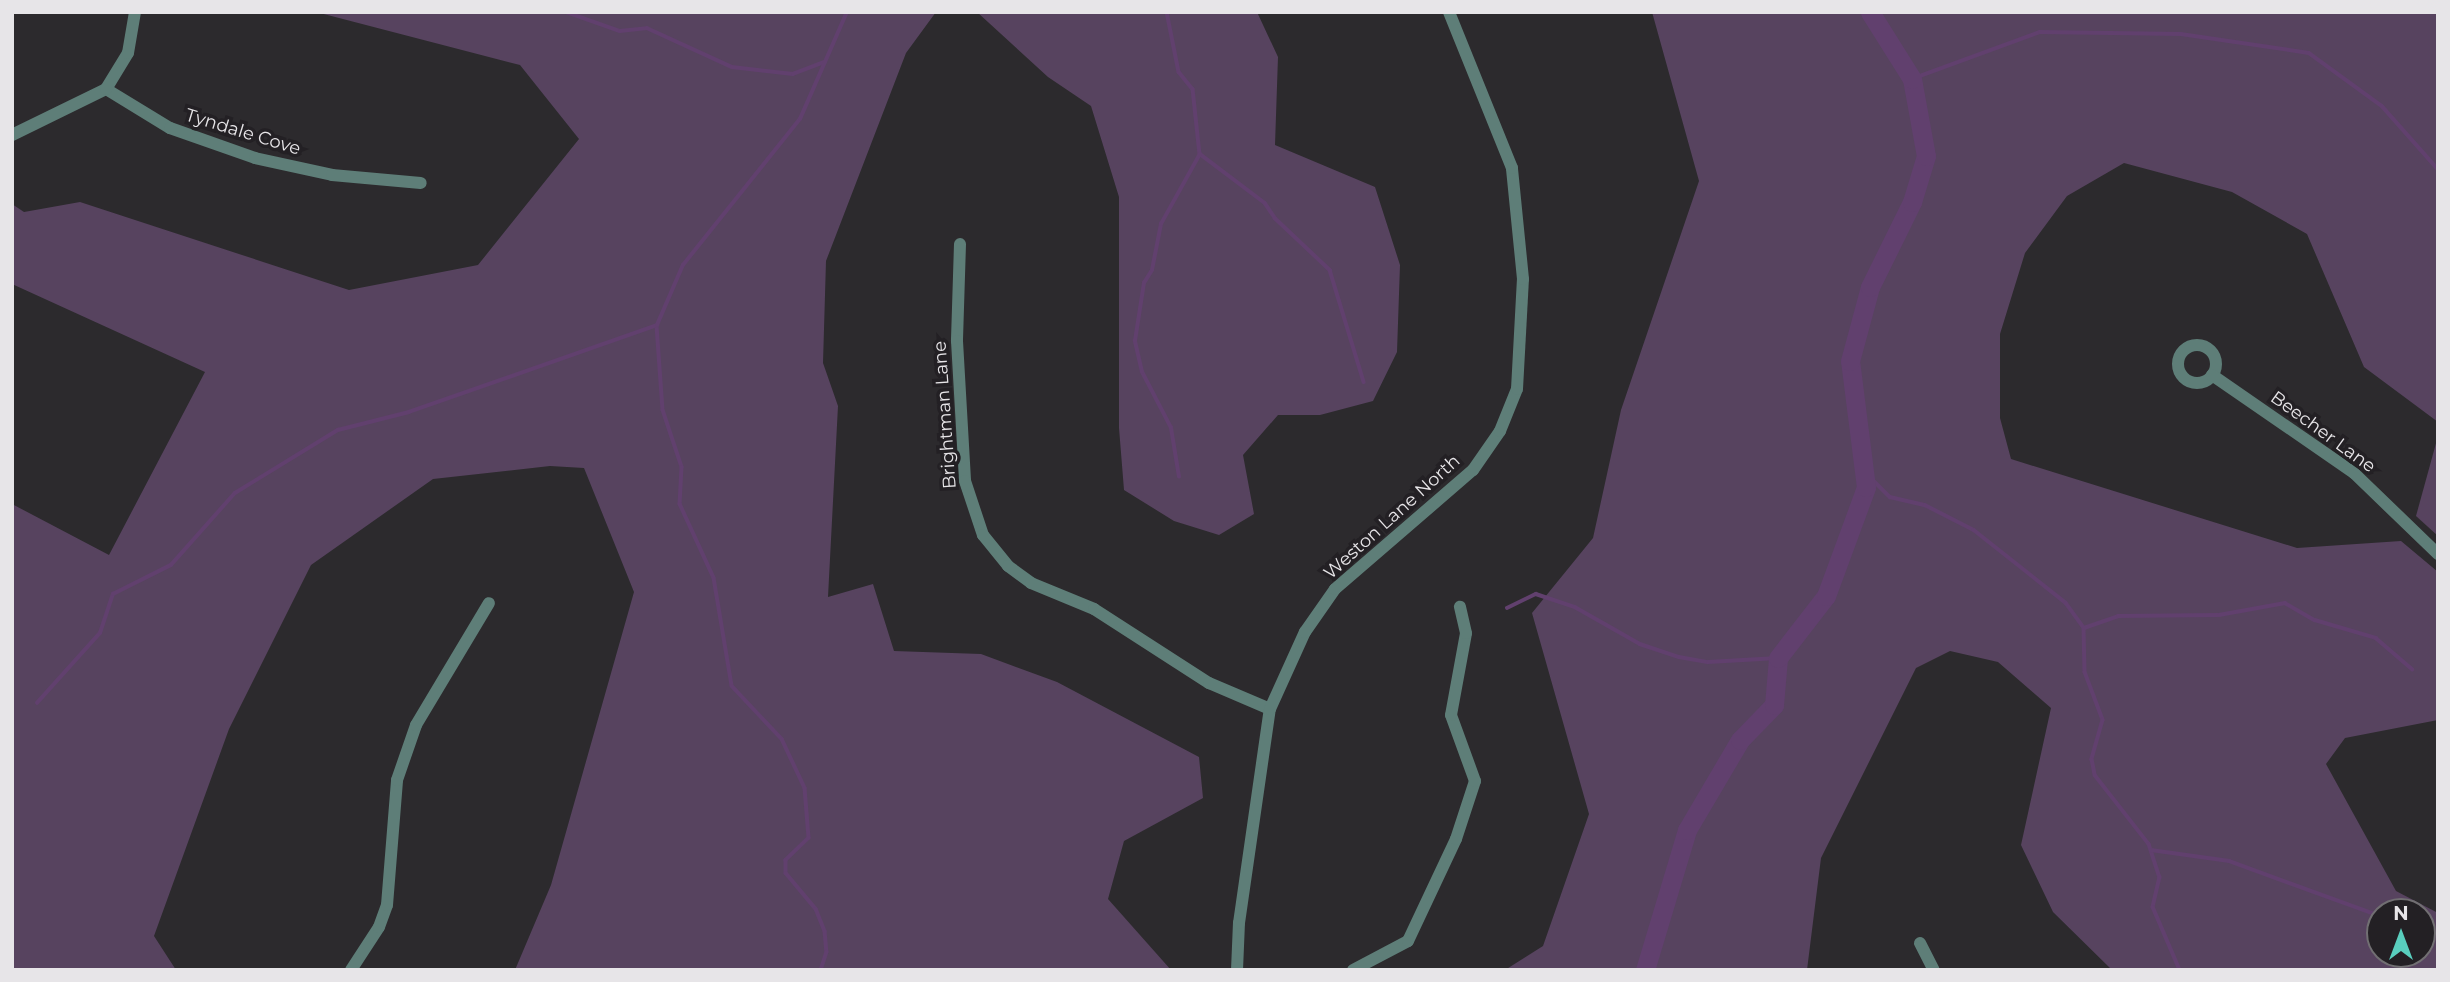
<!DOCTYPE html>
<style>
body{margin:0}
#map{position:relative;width:2450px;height:982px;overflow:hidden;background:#2c2a2d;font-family:Montserrat,sans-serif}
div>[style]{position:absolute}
.green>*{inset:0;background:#57435f}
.stream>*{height:3.5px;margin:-1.75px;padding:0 1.75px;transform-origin:1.75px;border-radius:1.75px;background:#61406e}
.river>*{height:19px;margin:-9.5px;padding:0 9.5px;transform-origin:9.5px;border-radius:9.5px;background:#61406e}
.minor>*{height:12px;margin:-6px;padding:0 6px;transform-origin:6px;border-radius:6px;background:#5e7e78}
.minor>.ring{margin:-6px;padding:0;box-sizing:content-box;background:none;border:12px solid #5e7e78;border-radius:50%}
span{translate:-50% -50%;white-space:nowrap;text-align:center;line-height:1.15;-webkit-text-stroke:7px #232024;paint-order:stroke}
.street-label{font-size:18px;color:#e7e5e8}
.frame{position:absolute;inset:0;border:14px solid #e7e5e8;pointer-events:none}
.north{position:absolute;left:2366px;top:898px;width:70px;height:70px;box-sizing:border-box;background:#232024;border:2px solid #716f72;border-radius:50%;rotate:0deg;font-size:19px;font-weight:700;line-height:28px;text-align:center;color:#e7e5e8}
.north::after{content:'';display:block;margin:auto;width:24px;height:32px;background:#59cebe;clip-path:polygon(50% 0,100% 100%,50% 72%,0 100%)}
</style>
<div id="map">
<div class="green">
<div style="clip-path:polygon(316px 12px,936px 12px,906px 53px,826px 261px,823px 363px,838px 406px,828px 597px,873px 584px,894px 651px,981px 654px,1057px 682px,1199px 757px,1203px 798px,1124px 841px,1108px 899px,1171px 970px,515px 970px,551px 885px,634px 592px,584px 468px,550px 466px,433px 479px,311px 565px,229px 729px,154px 936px,176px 970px,12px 970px,12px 504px,109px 555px,205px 372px,12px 284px,12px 204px,24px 212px,80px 202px,349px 290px,478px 265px,579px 139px,520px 65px)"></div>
<div style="clip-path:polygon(977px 12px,1257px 12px,1278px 57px,1275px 145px,1375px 187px,1400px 265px,1397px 352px,1373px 401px,1320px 415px,1278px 415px,1243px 455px,1254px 514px,1219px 535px,1174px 521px,1124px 490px,1119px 428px,1119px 197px,1091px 106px,1048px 77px)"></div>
<div style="clip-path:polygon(evenodd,1652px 12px,2438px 12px,2438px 422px,2364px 367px,2307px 234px,2232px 192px,2124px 163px,2067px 196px,2025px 253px,2000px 334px,2000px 418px,2011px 459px,2297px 548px,2401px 541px,2438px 572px,2438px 720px,2345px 738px,2326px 764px,2396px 891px,2438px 913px,2438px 970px,2112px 970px,2053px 912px,2021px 845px,2051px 708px,1998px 662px,1950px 651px,1916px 668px,1821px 858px,1807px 970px,1505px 970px,1543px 946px,1589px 814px,1532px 613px,1593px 538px,1621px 410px,1699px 181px,1652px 12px,2380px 912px,2422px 912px,2422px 954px,2380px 954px,2380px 912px)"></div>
<div style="clip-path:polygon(2438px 436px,2438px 536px,2416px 516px)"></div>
</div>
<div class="stream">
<div style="left:566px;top:12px;width:57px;rotate:19.4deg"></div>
<div style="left:620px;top:31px;width:27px;rotate:-6deg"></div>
<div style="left:647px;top:28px;width:94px;rotate:24.6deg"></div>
<div style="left:732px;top:67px;width:61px;rotate:6.5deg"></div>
<div style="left:793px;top:74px;width:34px;rotate:-21deg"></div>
<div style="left:1167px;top:12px;width:61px;rotate:78.7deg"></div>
<div style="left:1179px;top:72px;width:22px;rotate:51deg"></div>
<div style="left:1193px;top:89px;width:65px;rotate:83.9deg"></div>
<div style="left:1200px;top:154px;width:81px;rotate:37deg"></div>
<div style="left:1265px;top:203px;width:18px;rotate:56deg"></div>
<div style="left:1275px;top:218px;width:76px;rotate:43.4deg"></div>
<div style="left:1330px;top:270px;width:117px;rotate:73.1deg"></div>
<div style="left:1912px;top:79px;width:136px;rotate:-20.2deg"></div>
<div style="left:2040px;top:32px;width:141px;rotate:0.8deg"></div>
<div style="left:2181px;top:34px;width:129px;rotate:8.4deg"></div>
<div style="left:2309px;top:53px;width:90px;rotate:36deg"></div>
<div style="left:2382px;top:106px;width:84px;rotate:48.4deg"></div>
<div style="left:657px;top:326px;width:84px;rotate:85.9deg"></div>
<div style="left:663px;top:410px;width:60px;rotate:71.6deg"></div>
<div style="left:682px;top:467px;width:37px;rotate:93deg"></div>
<div style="left:680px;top:504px;width:81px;rotate:65.3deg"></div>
<div style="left:714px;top:578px;width:109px;rotate:80.5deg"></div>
<div style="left:732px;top:686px;width:73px;rotate:46.7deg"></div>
<div style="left:782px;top:739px;width:54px;rotate:64.9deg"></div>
<div style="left:805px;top:788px;width:50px;rotate:85.4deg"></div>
<div style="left:809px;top:838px;width:32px;rotate:136deg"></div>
<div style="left:786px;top:860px;width:13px;rotate:90deg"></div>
<div style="left:786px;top:873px;width:47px;rotate:50.2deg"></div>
<div style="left:816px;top:909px;width:24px;rotate:68deg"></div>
<div style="left:825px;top:931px;width:21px;rotate:85deg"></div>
<div style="left:827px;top:952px;width:19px;rotate:108deg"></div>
<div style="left:1864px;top:471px;width:37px;rotate:45deg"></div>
<div style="left:1890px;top:497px;width:36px;rotate:13deg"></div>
<div style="left:1925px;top:505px;width:55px;rotate:27deg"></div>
<div style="left:1974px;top:530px;width:117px;rotate:38.4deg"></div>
<div style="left:2066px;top:603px;width:31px;rotate:54deg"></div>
<div style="left:2084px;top:628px;width:44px;rotate:88.7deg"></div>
<div style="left:2085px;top:672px;width:51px;rotate:69.4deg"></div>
<div style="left:2103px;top:720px;width:41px;rotate:105.8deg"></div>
<div style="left:2092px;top:759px;width:16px;rotate:79deg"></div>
<div style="left:2095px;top:775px;width:88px;rotate:52deg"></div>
<div style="left:2149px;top:844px;width:35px;rotate:72deg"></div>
<div style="left:2160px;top:877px;width:31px;rotate:103deg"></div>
<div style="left:2153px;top:907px;width:69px;rotate:66.8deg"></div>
<div style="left:1179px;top:477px;width:50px;rotate:-99.3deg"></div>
<div style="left:1171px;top:428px;width:63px;rotate:-117.4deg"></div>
<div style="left:1142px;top:372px;width:32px;rotate:-103deg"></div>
<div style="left:1135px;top:341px;width:59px;rotate:-81.2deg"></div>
<div style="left:1144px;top:283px;width:15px;rotate:-58deg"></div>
<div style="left:1152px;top:270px;width:47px;rotate:-78.9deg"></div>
<div style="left:1161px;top:224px;width:80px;rotate:-60.9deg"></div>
<div style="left:1507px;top:608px;width:32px;rotate:-26deg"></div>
<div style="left:1536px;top:594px;width:41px;rotate:18.4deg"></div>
<div style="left:1575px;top:607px;width:75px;rotate:29.6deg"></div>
<div style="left:1640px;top:644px;width:41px;rotate:18.4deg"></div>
<div style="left:1679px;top:657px;width:29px;rotate:10deg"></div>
<div style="left:1708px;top:662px;width:70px;rotate:-3.3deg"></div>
<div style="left:2084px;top:628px;width:36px;rotate:-19deg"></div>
<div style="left:2118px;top:616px;width:101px;rotate:-0.6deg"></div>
<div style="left:2219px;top:615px;width:67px;rotate:-10.3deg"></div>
<div style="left:2285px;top:603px;width:34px;rotate:30deg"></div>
<div style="left:2315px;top:620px;width:64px;rotate:16.4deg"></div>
<div style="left:2376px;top:638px;width:48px;rotate:40.7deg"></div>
<div style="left:37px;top:703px;width:94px;rotate:-48deg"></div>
<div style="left:100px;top:633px;width:41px;rotate:-71.6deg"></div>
<div style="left:113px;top:594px;width:65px;rotate:-26.6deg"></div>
<div style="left:171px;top:565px;width:96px;rotate:-48.4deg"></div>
<div style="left:235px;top:493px;width:121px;rotate:-31.5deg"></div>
<div style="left:338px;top:430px;width:73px;rotate:-14.2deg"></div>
<div style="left:409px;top:412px;width:263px;rotate:-19.3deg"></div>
<div style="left:657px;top:325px;width:65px;rotate:-66.6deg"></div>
<div style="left:683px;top:265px;width:187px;rotate:-51.3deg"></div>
<div style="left:800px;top:119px;width:117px;rotate:-66.3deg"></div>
<div style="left:2151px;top:850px;width:79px;rotate:8deg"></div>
<div style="left:2229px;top:861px;width:161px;rotate:20deg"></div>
<div style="left:2422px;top:928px;width:17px;rotate:17deg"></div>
</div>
<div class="river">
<div style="left:1645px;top:970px;width:146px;rotate:-73.3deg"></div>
<div style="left:1687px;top:830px;width:104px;rotate:-59.5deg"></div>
<div style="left:1740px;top:740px;width:49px;rotate:-45.8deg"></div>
<div style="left:1774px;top:705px;width:47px;rotate:-85.1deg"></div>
<div style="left:1778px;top:658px;width:78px;rotate:-52.3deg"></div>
<div style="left:1826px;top:596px;width:116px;rotate:-69.8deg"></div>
<div style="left:1866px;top:487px;width:127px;rotate:-97.2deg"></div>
<div style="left:1850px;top:361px;width:77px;rotate:-74.9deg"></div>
<div style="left:1870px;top:287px;width:95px;rotate:-63.7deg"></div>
<div style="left:1912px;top:202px;width:48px;rotate:-73.1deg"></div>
<div style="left:1926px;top:156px;width:78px;rotate:-100.3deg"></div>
<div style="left:1912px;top:79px;width:79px;rotate:-122.1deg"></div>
</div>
<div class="minor">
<div style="left:106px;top:89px;width:75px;rotate:31.4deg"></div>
<div style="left:170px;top:128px;width:90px;rotate:19.4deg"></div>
<div style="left:255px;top:158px;width:79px;rotate:12.4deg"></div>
<div style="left:332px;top:175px;width:89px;rotate:5.1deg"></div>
<div style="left:12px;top:135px;width:105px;rotate:-26.1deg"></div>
<div style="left:106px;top:89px;width:42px;rotate:-58.6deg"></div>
<div style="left:128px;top:53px;width:42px;rotate:-80.3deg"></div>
<div style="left:960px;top:244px;width:97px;rotate:91.8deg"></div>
<div style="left:957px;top:341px;width:140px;rotate:86.7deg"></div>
<div style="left:965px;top:481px;width:57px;rotate:71.6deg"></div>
<div style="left:983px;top:535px;width:40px;rotate:51deg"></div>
<div style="left:1008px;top:566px;width:29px;rotate:36deg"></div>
<div style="left:1031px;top:583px;width:68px;rotate:22.4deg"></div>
<div style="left:1094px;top:609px;width:137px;rotate:32.8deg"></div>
<div style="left:1209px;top:683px;width:66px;rotate:23.1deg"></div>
<div class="ring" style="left:2178px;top:345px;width:26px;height:26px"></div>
<div style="left:2212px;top:375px;width:173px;rotate:34.6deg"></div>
<div style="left:2354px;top:473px;width:117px;rotate:44deg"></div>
<div style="left:1920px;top:943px;width:30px;rotate:63deg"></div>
<div style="left:351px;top:970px;width:51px;rotate:-56.9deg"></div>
<div style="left:379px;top:927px;width:23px;rotate:-70deg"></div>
<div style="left:387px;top:905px;width:125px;rotate:-85.4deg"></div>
<div style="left:397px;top:780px;width:58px;rotate:-70.9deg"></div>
<div style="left:416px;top:725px;width:142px;rotate:-59.1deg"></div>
<div style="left:1237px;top:970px;width:47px;rotate:-87.6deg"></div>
<div style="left:1239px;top:923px;width:216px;rotate:-81.8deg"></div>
<div style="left:1270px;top:709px;width:85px;rotate:-65.6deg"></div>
<div style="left:1305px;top:632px;width:52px;rotate:-55.1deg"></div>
<div style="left:1335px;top:589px;width:182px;rotate:-40.8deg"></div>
<div style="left:1473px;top:470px;width:47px;rotate:-55.3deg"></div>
<div style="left:1500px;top:431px;width:45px;rotate:-68deg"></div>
<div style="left:1517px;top:389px;width:110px;rotate:-86.9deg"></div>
<div style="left:1523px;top:279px;width:112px;rotate:-95.7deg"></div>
<div style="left:1512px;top:168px;width:168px;rotate:-112deg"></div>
<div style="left:1353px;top:970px;width:62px;rotate:-27.8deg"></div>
<div style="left:1408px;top:941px;width:113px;rotate:-64.8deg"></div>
<div style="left:1456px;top:839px;width:61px;rotate:-71.9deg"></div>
<div style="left:1475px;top:781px;width:70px;rotate:-110deg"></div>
<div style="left:1451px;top:715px;width:83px;rotate:-79.6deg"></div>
<div style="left:1466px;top:633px;width:27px;rotate:-103deg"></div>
</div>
<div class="street-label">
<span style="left:243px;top:132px;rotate:17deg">Tyndale Cove</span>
<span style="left:945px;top:415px;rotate:-94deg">Brightman Lane</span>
<span style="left:2323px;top:432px;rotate:36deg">Beecher Lane</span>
<span style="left:1392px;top:517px;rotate:-42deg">Weston Lane North</span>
</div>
<div class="frame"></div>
<div class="north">N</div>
</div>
